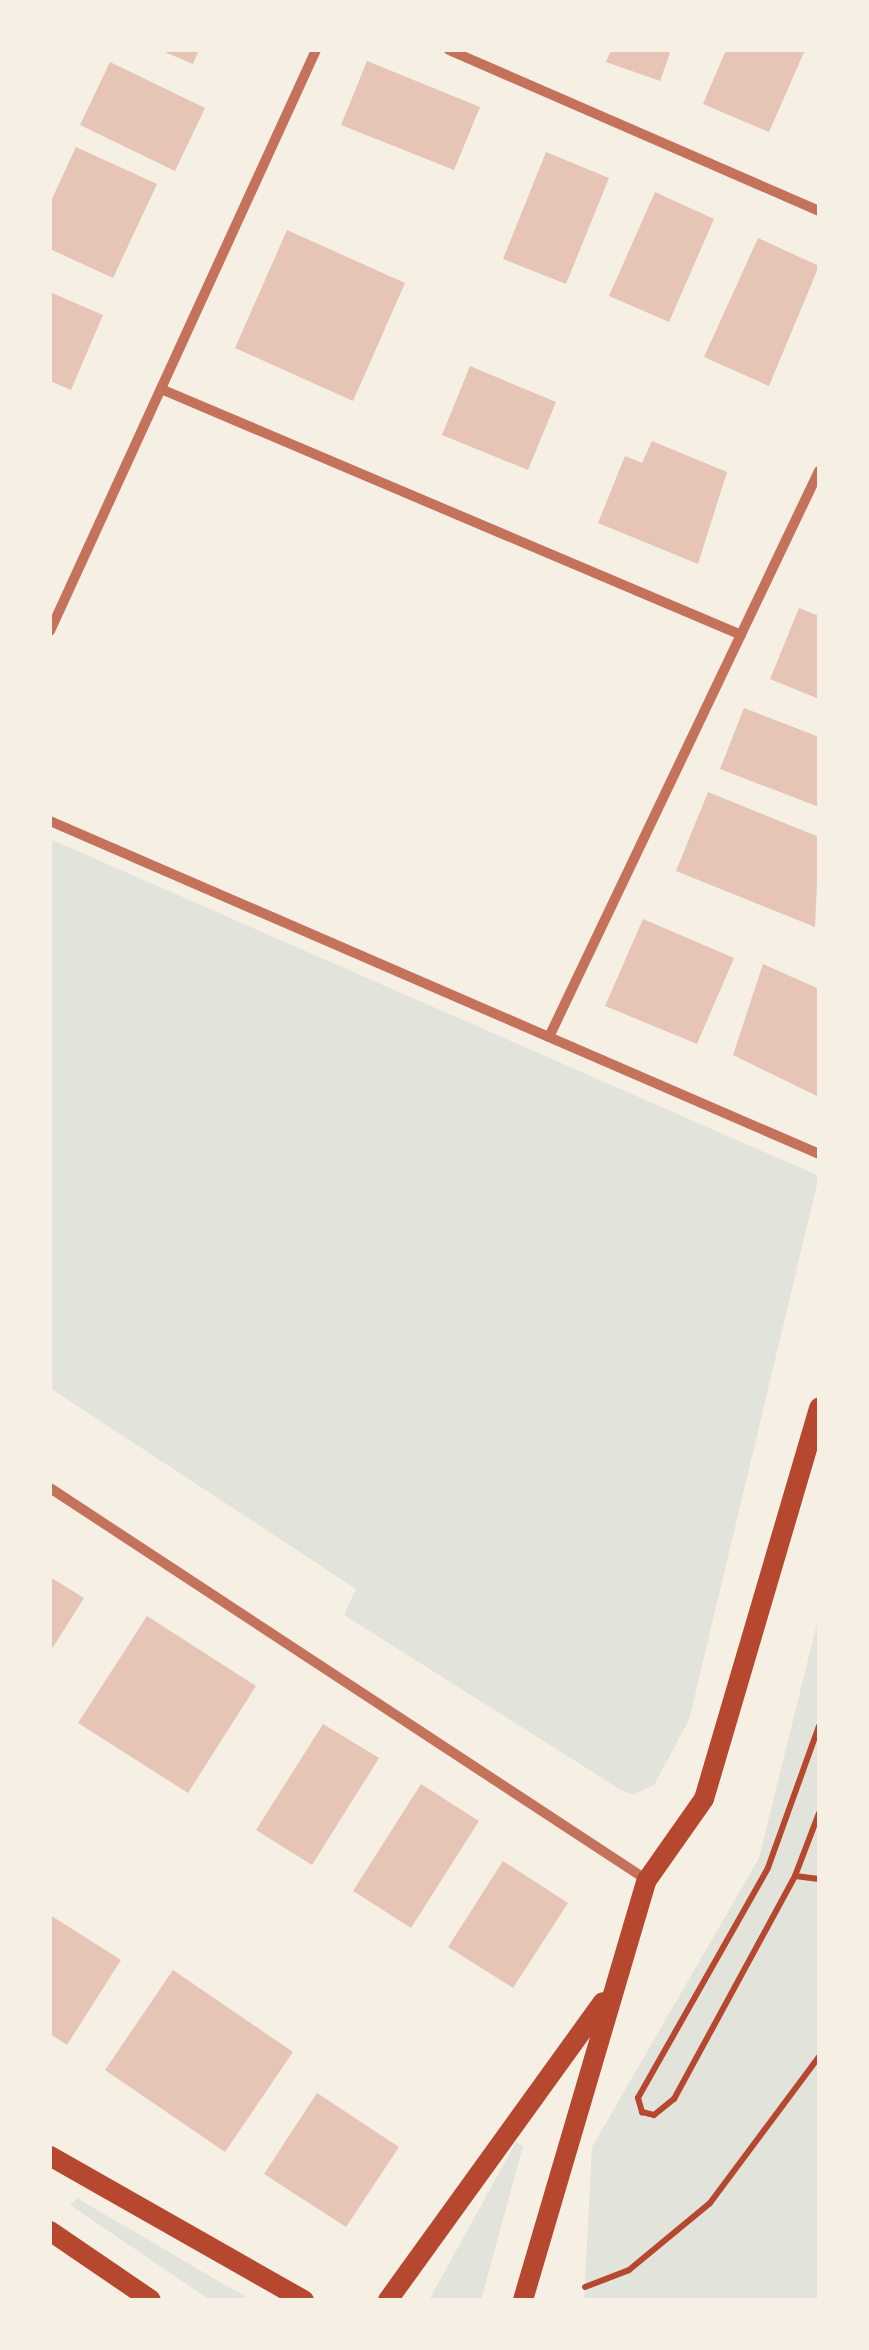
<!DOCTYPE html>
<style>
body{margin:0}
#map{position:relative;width:869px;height:2350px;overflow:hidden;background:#f6efe4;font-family:Manrope,sans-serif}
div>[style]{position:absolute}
.green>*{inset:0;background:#e2e4dc}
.building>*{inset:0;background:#e6c5b7}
.path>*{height:6px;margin:-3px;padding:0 3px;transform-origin:3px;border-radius:3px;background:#b5482f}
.minor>*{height:10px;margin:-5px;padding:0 5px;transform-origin:5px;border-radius:5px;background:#c5725c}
.secondary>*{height:20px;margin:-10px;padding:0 10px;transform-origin:10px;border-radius:10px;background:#b5482f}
span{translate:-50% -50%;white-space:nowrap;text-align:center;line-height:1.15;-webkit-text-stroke:8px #f6efe4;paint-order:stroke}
.frame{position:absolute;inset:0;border:52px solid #f6efe4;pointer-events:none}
</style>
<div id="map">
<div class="green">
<div style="clip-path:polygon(50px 839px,819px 1176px,689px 1720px,654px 1785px,633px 1795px,621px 1790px,344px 1615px,356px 1589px,50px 1388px)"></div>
<div style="clip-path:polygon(819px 1615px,819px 2300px,584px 2300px,592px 2147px,759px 1858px)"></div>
<div style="clip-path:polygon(516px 2142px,523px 2146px,481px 2300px,429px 2300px)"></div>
<div style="clip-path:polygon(77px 2198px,220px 2282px,252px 2300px,210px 2300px,70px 2205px)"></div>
</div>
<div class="building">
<div style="clip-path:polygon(160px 50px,199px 50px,193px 64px)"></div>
<div style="clip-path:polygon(611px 50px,671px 50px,660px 81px,606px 62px)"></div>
<div style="clip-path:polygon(726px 50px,805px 50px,769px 132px,703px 104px)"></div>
<div style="clip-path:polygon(367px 61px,480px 107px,454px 170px,341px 125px)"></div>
<div style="clip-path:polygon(110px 62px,205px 108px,175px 171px,80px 125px)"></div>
<div style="clip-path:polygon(76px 147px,157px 184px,113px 278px,50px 249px,50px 203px)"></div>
<div style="clip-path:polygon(546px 152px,609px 178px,566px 284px,503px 259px)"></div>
<div style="clip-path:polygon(655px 192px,714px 219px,669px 322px,609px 296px)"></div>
<div style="clip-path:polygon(287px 230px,405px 283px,353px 401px,235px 348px)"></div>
<div style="clip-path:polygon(758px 238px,819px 266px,769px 386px,704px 357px)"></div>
<div style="clip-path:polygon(50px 292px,103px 315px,71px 390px,50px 381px)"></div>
<div style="clip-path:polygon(470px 366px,556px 402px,528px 470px,442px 435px)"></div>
<div style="clip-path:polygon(652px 441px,727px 472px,698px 564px,598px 523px,625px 456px,642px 463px)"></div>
<div style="clip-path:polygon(799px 608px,819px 616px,819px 699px,770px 679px)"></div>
<div style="clip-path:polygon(744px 708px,819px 737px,819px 807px,720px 769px)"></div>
<div style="clip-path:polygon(708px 792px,819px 837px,815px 927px,676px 871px)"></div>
<div style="clip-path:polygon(643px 919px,734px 958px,697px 1044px,605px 1006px)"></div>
<div style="clip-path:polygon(763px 964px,819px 989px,819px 1097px,733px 1055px)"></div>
<div style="clip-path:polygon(50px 1577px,84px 1598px,50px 1652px)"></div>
<div style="clip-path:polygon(147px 1616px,256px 1686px,188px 1793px,78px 1723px)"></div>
<div style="clip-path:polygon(323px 1724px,379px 1758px,312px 1865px,256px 1830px)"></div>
<div style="clip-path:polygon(421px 1784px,479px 1821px,411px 1928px,353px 1891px)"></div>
<div style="clip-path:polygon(503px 1861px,568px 1903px,513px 1988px,448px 1947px)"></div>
<div style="clip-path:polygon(50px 1915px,121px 1960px,67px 2045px,50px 2034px)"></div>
<div style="clip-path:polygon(173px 1970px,293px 2052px,225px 2152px,105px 2070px)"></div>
<div style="clip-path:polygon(317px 2093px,399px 2147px,346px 2227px,264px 2174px)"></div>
</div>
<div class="path">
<div style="left:819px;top:1726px;width:151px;rotate:109.8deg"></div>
<div style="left:768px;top:1868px;width:264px;rotate:119.5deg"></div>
<div style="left:638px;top:2098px;width:15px;rotate:74deg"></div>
<div style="left:642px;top:2112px;width:12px;rotate:14deg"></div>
<div style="left:654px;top:2115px;width:26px;rotate:-39deg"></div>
<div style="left:674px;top:2099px;width:254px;rotate:-61.5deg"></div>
<div style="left:795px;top:1876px;width:67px;rotate:-69.1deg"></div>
<div style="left:795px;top:1876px;width:24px;rotate:7deg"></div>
<div style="left:585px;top:2287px;width:47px;rotate:-21.1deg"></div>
<div style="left:629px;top:2270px;width:105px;rotate:-39.6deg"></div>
<div style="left:710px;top:2203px;width:182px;rotate:-53.3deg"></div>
</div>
<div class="minor">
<div style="left:449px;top:50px;width:404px;rotate:23.5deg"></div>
<div style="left:161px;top:389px;width:630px;rotate:22.98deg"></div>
<div style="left:50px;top:631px;width:639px;rotate:-65.4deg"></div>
<div style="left:50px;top:821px;width:838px;rotate:23.41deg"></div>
<div style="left:549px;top:1037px;width:627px;rotate:-64.5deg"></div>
<div style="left:50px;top:1488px;width:714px;rotate:33.29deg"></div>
</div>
<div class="secondary">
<div style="left:50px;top:2156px;width:292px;rotate:29.6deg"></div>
<div style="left:50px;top:2231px;width:122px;rotate:34.3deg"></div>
<div style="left:388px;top:2300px;width:367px;rotate:-54.2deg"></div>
<div style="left:523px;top:2300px;width:438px;rotate:-73.6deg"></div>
<div style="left:647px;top:1880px;width:99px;rotate:-54.9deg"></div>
<div style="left:704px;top:1799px;width:408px;rotate:-73.6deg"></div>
</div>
<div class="frame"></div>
</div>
